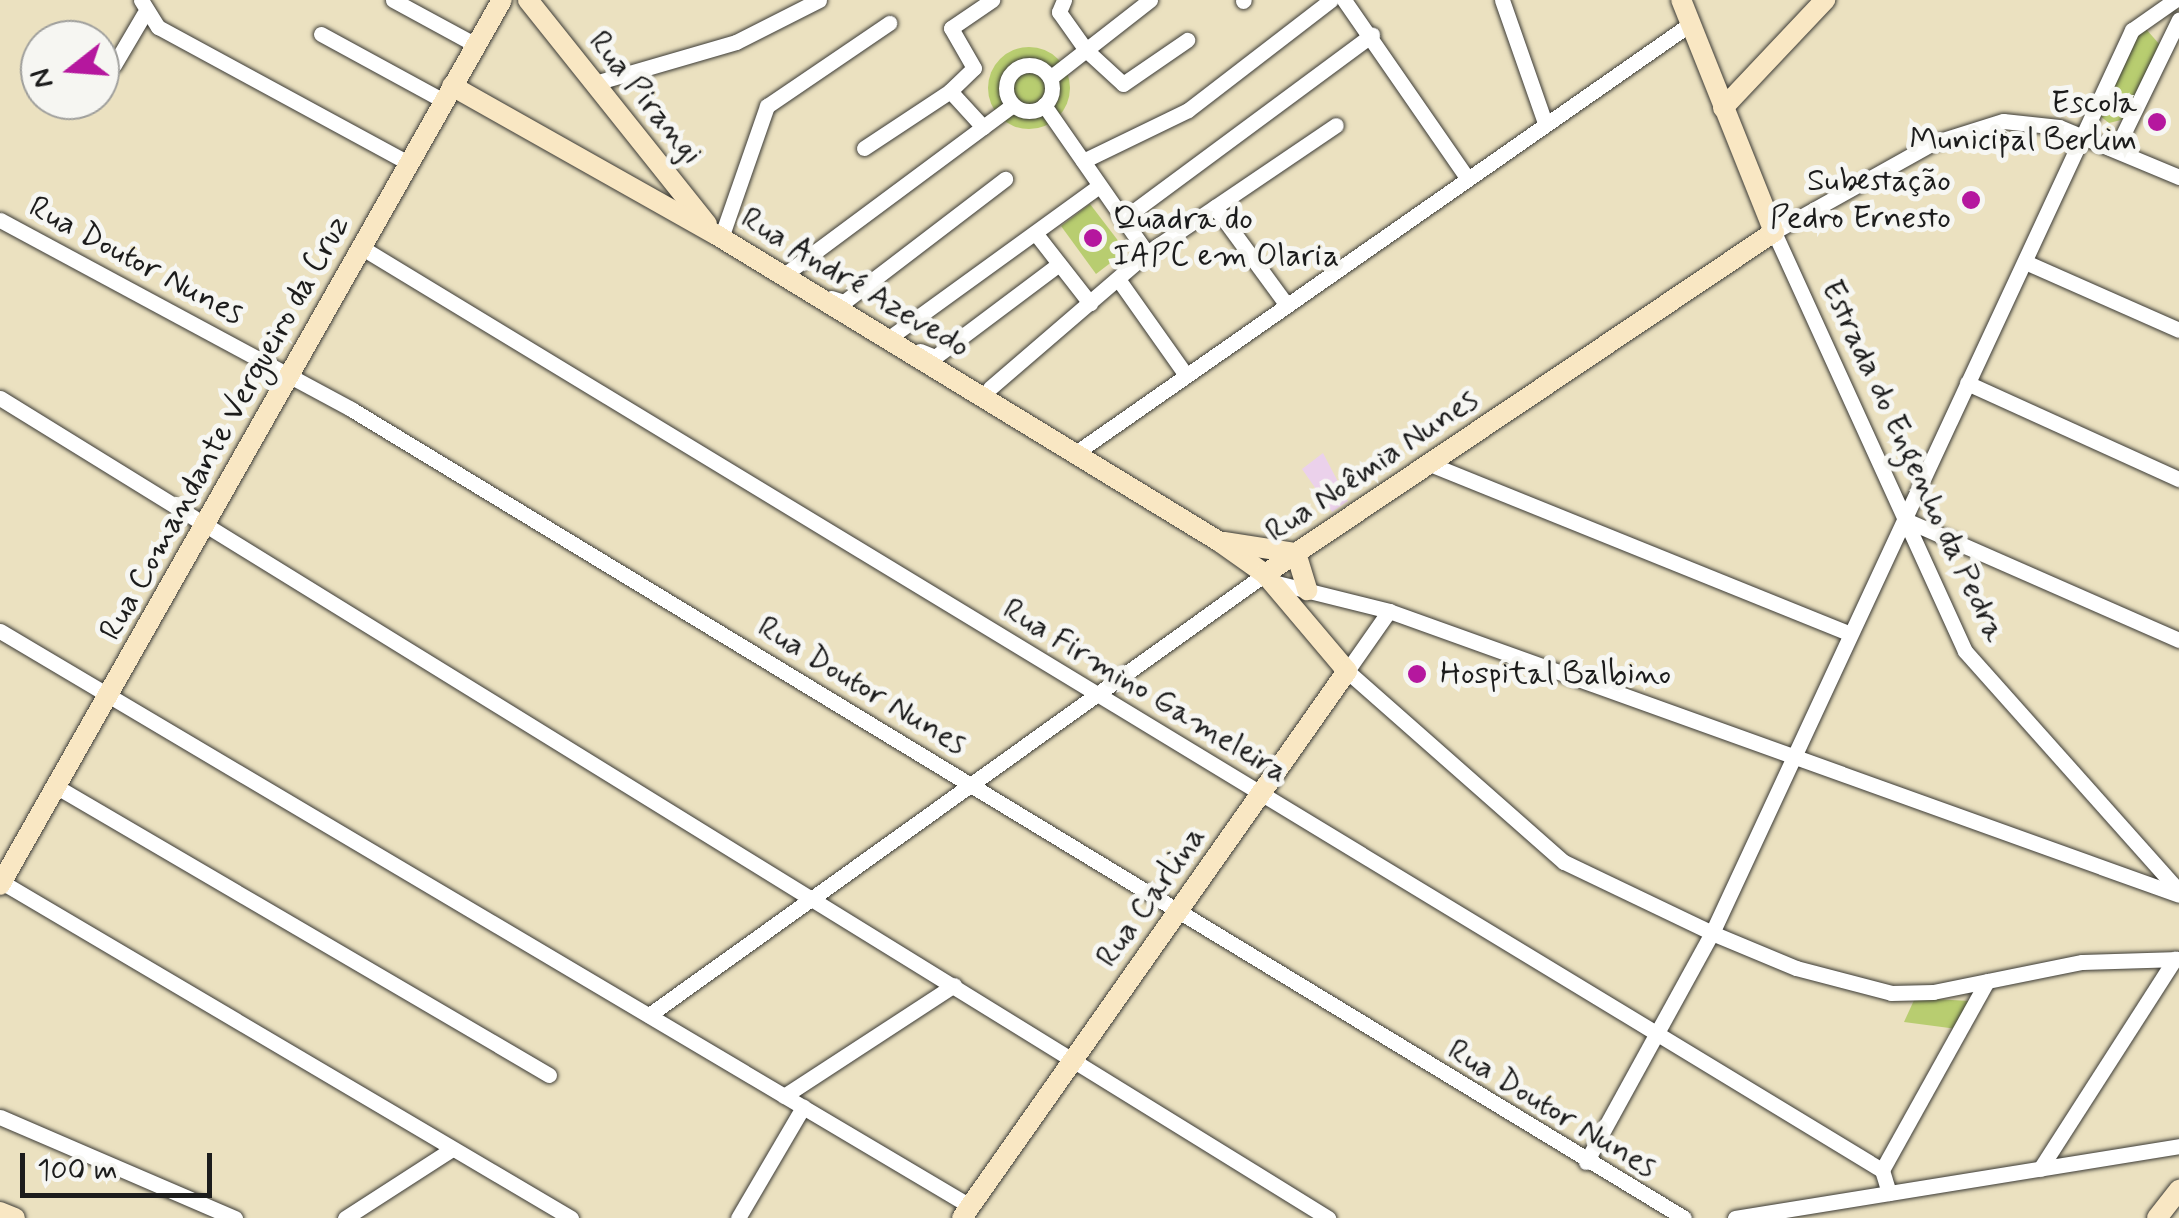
<!DOCTYPE html>
<meta charset="utf-8">
<style>
body{margin:0}
#map{position:relative;width:2179px;height:1218px;overflow:hidden;background:#ebe1c0;font-family:Mynerve,sans-serif}
div>[style]{position:absolute}
.built>*{inset:0;background:#ebd1eb}
.green>*{inset:0;background:#b8cd70}
.round{border-radius:50%}
.roads{filter:drop-shadow(0 0 2px #3b3a35) drop-shadow(0 0 2px #3b3a35)}
.street>*{height:15px;margin:-7.5px;padding:0 7.5px;transform-origin:7.5px;border-radius:7.5px;background:#fff}
.street>.ring{margin:-7.5px;padding:0;box-sizing:content-box;background:none;border:15px solid #fff;border-radius:50%}
.secondary>*{height:20px;margin:-10px;padding:0 10px;transform-origin:10px;border-radius:10px;background:#f9e7c3}
.dots>*{width:28px;height:28px;translate:-50% -50%;box-sizing:border-box;border:5px solid #f6f6f2;border-radius:50%}
span{translate:-50% -50%;white-space:nowrap;text-align:center;line-height:1.15;-webkit-text-stroke:10px #f6f6f2;paint-order:stroke}
.street-label{font-size:32px;color:#1c1c1c}
.poi-label{font-size:32px;color:#1c1c1c}
.right{translate:-100% -50%;text-align:right}
.left{translate:0 -50%;text-align:left}
.north{position:absolute;left:20px;top:20px;width:100px;height:100px;box-sizing:border-box;background:#f6f6f2;border:2px solid #9f9f9c;border-radius:50%;rotate:253deg;font-size:28px;font-weight:700;line-height:40px;text-align:center;color:#1c1c1c}
.north::after{content:'';display:block;margin:auto;width:35px;height:45px;background:#b5179e;clip-path:polygon(50% 0,100% 100%,50% 72%,0 100%)}
.scale{position:absolute;left:20px;top:1153px;width:192px;height:45px;box-sizing:border-box;border:5px solid #1c1c1c;border-top:0;padding-left:12px;font-size:30px;line-height:35px;white-space:nowrap;color:#1c1c1c;-webkit-text-stroke:8px #f6f6f2;paint-order:stroke}
</style>
<div id="map">
<div class="built">
<div style="clip-path:polygon(1323px 453px,1348px 501px,1332px 512px,1302px 469px)"></div>
</div>
<div class="green">
<div style="clip-path:polygon(2146px 29px,2160px 45px,2125px 119px,2109px 123px,2100px 116px,2131px 39px)"></div>
<div class="round" style="left:988px;top:47px;width:82px;height:82px"></div>
<div style="clip-path:polygon(1090px 204px,1126px 251px,1096px 274px,1061px 226px)"></div>
<div style="clip-path:polygon(1915px 998px,1970px 1001px,1957px 1029px,1904px 1022px)"></div>
</div>
<div class="roads">
<div class="street">
<div style="left:141px;top:0;width:32px;rotate:58deg"></div>
<div style="left:158px;top:27px;width:285px;rotate:28.5deg"></div>
<div style="left:393px;top:0;width:94px;rotate:28.5deg"></div>
<div style="left:1064px;top:0;width:13px;rotate:113deg"></div>
<div style="left:1059px;top:12px;width:47px;rotate:54.6deg"></div>
<div style="left:1086px;top:50px;width:50px;rotate:42.6deg"></div>
<div style="left:1123px;top:84px;width:78px;rotate:-34.5deg"></div>
<div style="left:1344px;top:0;width:214px;rotate:55.3deg"></div>
<div style="left:1502px;top:0;width:130px;rotate:70.7deg"></div>
<div style="left:1243px;top:1px;width:1px;rotate:-45deg"></div>
<div style="left:321px;top:34px;width:140px;rotate:28.6deg"></div>
<div class="ring" style="left:1006px;top:65px;width:31px;height:31px"></div>
<div style="left:114px;top:65px;width:59px;rotate:-59.5deg"></div>
<div style="left:1050px;top:78px;width:127px;rotate:-38deg"></div>
<div style="left:595px;top:83px;width:147px;rotate:-16.2deg"></div>
<div style="left:736px;top:42px;width:93px;rotate:-26.8deg"></div>
<div style="left:950px;top:91px;width:33px;rotate:-44deg"></div>
<div style="left:974px;top:68px;width:46px;rotate:-119.9deg"></div>
<div style="left:951px;top:28px;width:50px;rotate:-34.3deg"></div>
<div style="left:1044px;top:105px;width:180px;rotate:55.2deg"></div>
<div style="left:864px;top:148px;width:103px;rotate:-33.5deg"></div>
<div style="left:950px;top:91px;width:49px;rotate:47.5deg"></div>
<div style="left:2116px;top:149px;width:144px;rotate:-64.1deg"></div>
<div style="left:1083px;top:161px;width:117px;rotate:-25.9deg"></div>
<div style="left:1188px;top:110px;width:180px;rotate:-37.6deg"></div>
<div style="left:2179px;top:177px;width:130px;rotate:-157.4deg"></div>
<div style="left:2059px;top:127px;width:56px;rotate:-173.9deg"></div>
<div style="left:2003px;top:121px;width:73px;rotate:162.6deg"></div>
<div style="left:1933px;top:143px;width:182px;rotate:150.8deg"></div>
<div style="left:1774px;top:232px;width:460px;rotate:65.5deg"></div>
<div style="left:1965px;top:651px;width:322px;rotate:48.3deg"></div>
<div style="left:1215px;top:207px;width:120px;rotate:53.8deg"></div>
<div style="left:1123px;top:219px;width:310px;rotate:-36.5deg"></div>
<div style="left:0;top:220px;width:399px;rotate:28.3deg"></div>
<div style="left:351px;top:409px;width:1559px;rotate:31.25deg"></div>
<div style="left:1036px;top:234px;width:88px;rotate:52deg"></div>
<div style="left:721px;top:238px;width:140px;rotate:-70.8deg"></div>
<div style="left:767px;top:106px;width:148px;rotate:-34.2deg"></div>
<div style="left:359px;top:246px;width:1781px;rotate:31.25deg"></div>
<div style="left:1882px;top:1170px;width:24px;rotate:73deg"></div>
<div style="left:2025px;top:262px;width:168px;rotate:23.8deg"></div>
<div style="left:784px;top:275px;width:285px;rotate:-36.6deg"></div>
<div style="left:1118px;top:279px;width:118px;rotate:54.7deg"></div>
<div style="left:831px;top:298px;width:14px;rotate:17deg"></div>
<div style="left:844px;top:302px;width:203px;rotate:-37.4deg"></div>
<div style="left:889px;top:338px;width:259px;rotate:-35.9deg"></div>
<div style="left:920px;top:351px;width:16px;rotate:22deg"></div>
<div style="left:935px;top:357px;width:155px;rotate:-36.9deg"></div>
<div style="left:1967px;top:383px;width:233px;rotate:24.4deg"></div>
<div style="left:990px;top:388px;width:207px;rotate:-40.7deg"></div>
<div style="left:1147px;top:253px;width:228px;rotate:-34.1deg"></div>
<div style="left:0;top:398px;width:1561px;rotate:31.69deg"></div>
<div style="left:1077px;top:452px;width:748px;rotate:-34.92deg"></div>
<div style="left:1430px;top:464px;width:452px;rotate:22deg"></div>
<div style="left:1910px;top:522px;width:294px;rotate:23.7deg"></div>
<div style="left:1273px;top:582px;width:120px;rotate:14deg"></div>
<div style="left:1389px;top:611px;width:839px;rotate:19.77deg"></div>
<div style="left:1389px;top:611px;width:73px;rotate:125deg"></div>
<div style="left:1347px;top:671px;width:289px;rotate:41.4deg"></div>
<div style="left:1564px;top:862px;width:164px;rotate:25.6deg"></div>
<div style="left:1712px;top:933px;width:91px;rotate:22.6deg"></div>
<div style="left:1796px;top:968px;width:98px;rotate:14.7deg"></div>
<div style="left:1891px;top:993px;width:42px;rotate:-1.4deg"></div>
<div style="left:1933px;top:992px;width:152px;rotate:-11.4deg"></div>
<div style="left:2082px;top:962px;width:97px;rotate:-1.8deg"></div>
<div style="left:0;top:631px;width:1128px;rotate:30.66deg"></div>
<div style="left:57px;top:787px;width:570px;rotate:30.34deg"></div>
<div style="left:0;top:881px;width:663px;rotate:30.55deg"></div>
<div style="left:649px;top:1015px;width:758px;rotate:-35.6deg"></div>
<div style="left:784px;top:1096px;width:203px;rotate:-33.1deg"></div>
<div style="left:0;top:1117px;width:256px;rotate:23.3deg"></div>
<div style="left:1586px;top:1162px;width:261px;rotate:-61.2deg"></div>
<div style="left:1712px;top:933px;width:996px;rotate:-65.06deg"></div>
<div style="left:2132px;top:30px;width:52px;rotate:-34.9deg"></div>
<div style="left:2040px;top:1169px;width:250px;rotate:-57.3deg"></div>
<div style="left:1882px;top:1170px;width:216px;rotate:-60.9deg"></div>
<div style="left:345px;top:1218px;width:127px;rotate:-32.8deg"></div>
<div style="left:738px;top:1218px;width:129px;rotate:-59.6deg"></div>
<div style="left:1735px;top:1218px;width:450px;rotate:-9.2deg"></div>
</div>
<div class="secondary">
<div style="left:528px;top:0;width:287px;rotate:51.4deg"></div>
<div style="left:452px;top:86px;width:302px;rotate:29.4deg"></div>
<div style="left:715px;top:234px;width:592px;rotate:31.38deg"></div>
<div style="left:1220px;top:542px;width:55px;rotate:35.4deg"></div>
<div style="left:1265px;top:574px;width:127px;rotate:49.8deg"></div>
<div style="left:1347px;top:671px;width:669px;rotate:125.14deg"></div>
<div style="left:1723px;top:108px;width:149px;rotate:-46.6deg"></div>
<div style="left:1224px;top:542px;width:73px;rotate:8.7deg"></div>
<div style="left:1296px;top:553px;width:39px;rotate:73deg"></div>
<div style="left:1265px;top:574px;width:613px;rotate:-33.9deg"></div>
<div style="left:1774px;top:232px;width:250px;rotate:-111.8deg"></div>
<div style="left:0;top:885px;width:1017px;rotate:-60.44deg"></div>
<div style="left:0;top:1212px;width:16px;rotate:22deg"></div>
<div style="left:2157px;top:1218px;width:36px;rotate:-52deg"></div>
</div>
</div>
<div class="dots">
<div style="left:2157px;top:122px;background:#b5179e"></div>
<div style="left:1971px;top:200px;background:#b5179e"></div>
<div style="left:1093px;top:238px;background:#b5179e"></div>
<div style="left:1417px;top:674px;background:#b5179e"></div>
</div>
<div class="street-label">
<span style="left:645px;top:98px;rotate:51deg">Rua Pirangi</span>
<span style="left:136px;top:261px;rotate:28deg">Rua Doutor Nunes</span>
<span style="left:855px;top:283px;rotate:31deg">Rua André Azevedo</span>
<span style="left:225px;top:428px;rotate:-61deg">Rua Comandante Vergueiro da Cruz</span>
<span style="left:1913px;top:461px;rotate:65deg">Estrada do Engenho da Pedra</span>
<span style="left:1372px;top:466px;rotate:-34deg">Rua Noêmia Nunes</span>
<span style="left:862px;top:686px;rotate:31deg">Rua Doutor Nunes</span>
<span style="left:1145px;top:691px;rotate:31deg">Rua Firmino Gameleira</span>
<span style="left:1151px;top:897px;rotate:-55deg">Rua Carlina</span>
<span style="left:1552px;top:1109px;rotate:31deg">Rua Doutor Nunes</span>
</div>
<div class="poi-label">
<span class="right" style="left:2137px;top:122px">Escola<br>Municipal Berlim</span>
<span class="right" style="left:1951px;top:200px">Subestação<br>Pedro Ernesto</span>
<span class="left" style="left:1113px;top:238px">Quadra do<br>IAPC em Olaria</span>
<span class="left" style="left:1440px;top:674px">Hospital Balbino</span>
</div>
<div class="north">N</div>
<div class="scale">100 m</div>
</div>
